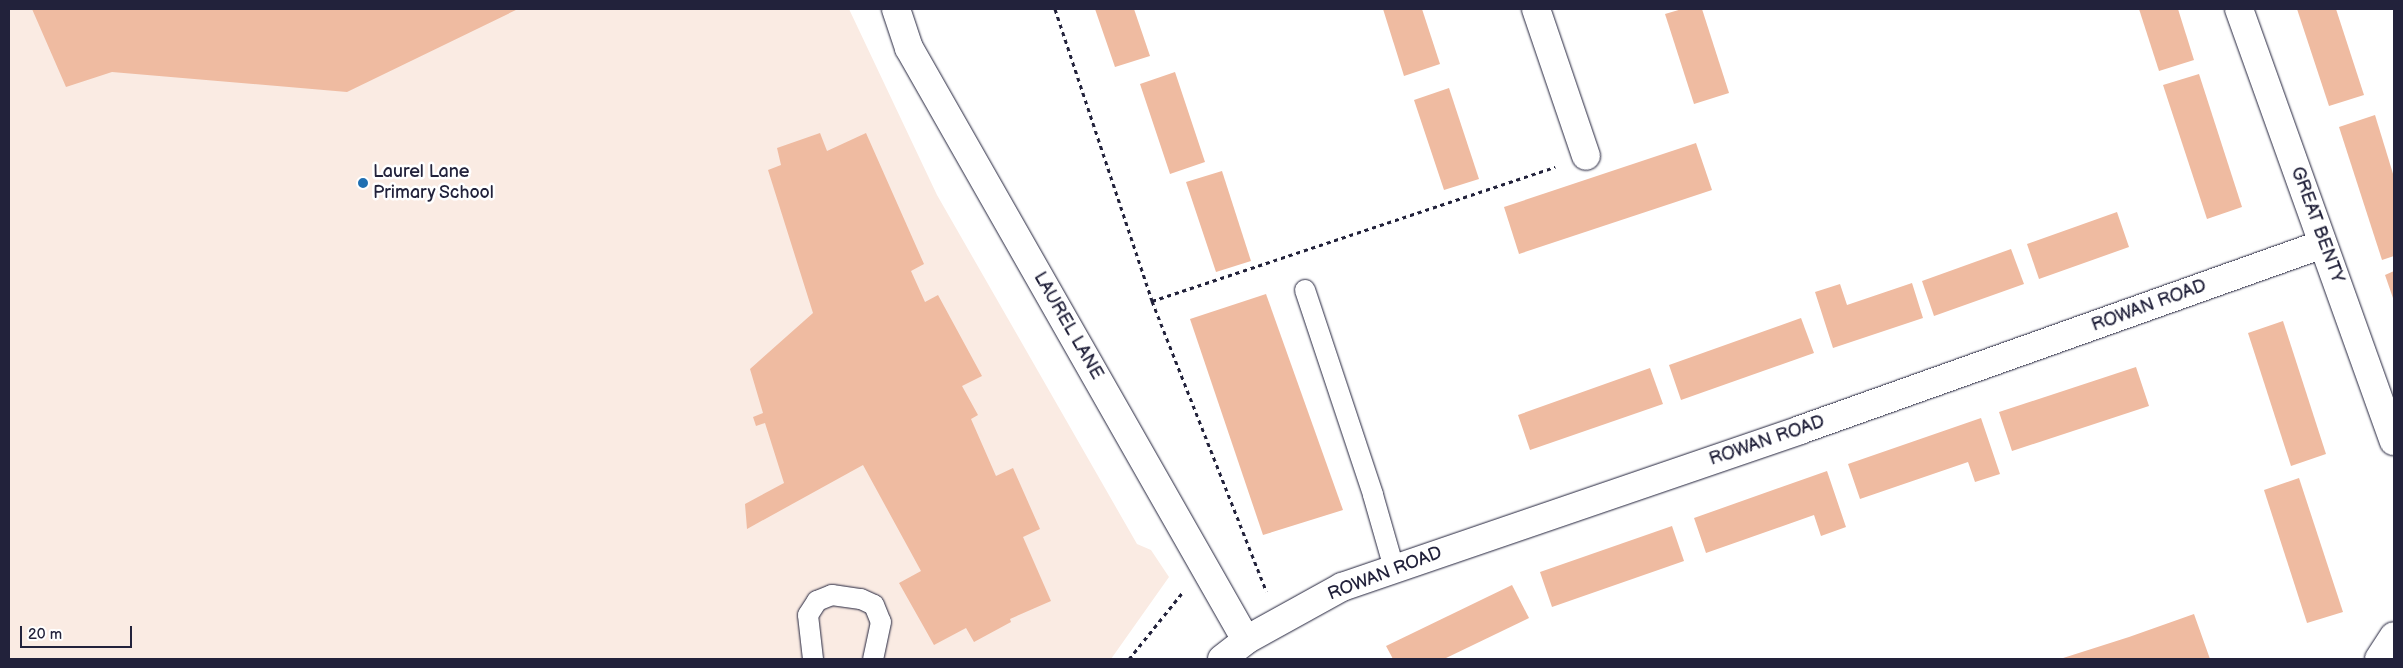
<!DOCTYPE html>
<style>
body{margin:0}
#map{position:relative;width:2403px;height:668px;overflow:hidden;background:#fff;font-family:"Balsamiq Sans",sans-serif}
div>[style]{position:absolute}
.built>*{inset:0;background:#faebe3}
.building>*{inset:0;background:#efbba1}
.path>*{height:3px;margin-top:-1.5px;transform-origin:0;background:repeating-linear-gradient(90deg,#22223b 0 4px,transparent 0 8px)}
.roads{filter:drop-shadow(0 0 1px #22223b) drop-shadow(0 0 1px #22223b)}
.service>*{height:20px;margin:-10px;padding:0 10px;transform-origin:10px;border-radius:10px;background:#fff}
.minor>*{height:28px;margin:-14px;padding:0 14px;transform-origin:14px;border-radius:14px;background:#fff}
.dots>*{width:14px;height:14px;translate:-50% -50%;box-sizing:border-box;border:2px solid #fff;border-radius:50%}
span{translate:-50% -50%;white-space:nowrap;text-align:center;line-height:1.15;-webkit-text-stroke:5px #fff;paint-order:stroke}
.poi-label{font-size:18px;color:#22223b}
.left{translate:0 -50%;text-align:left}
.street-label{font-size:18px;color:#22223b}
.frame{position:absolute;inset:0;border:10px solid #22223b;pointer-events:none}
.scale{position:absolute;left:20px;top:626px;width:112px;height:22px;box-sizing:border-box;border:2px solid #22223b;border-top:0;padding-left:6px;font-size:15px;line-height:18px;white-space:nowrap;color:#22223b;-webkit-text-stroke:4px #fff;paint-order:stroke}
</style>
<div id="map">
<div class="built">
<div style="clip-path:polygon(9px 9px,849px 9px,937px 195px,1137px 544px,1151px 550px,1169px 577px,1111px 659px,9px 659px)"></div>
</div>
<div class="building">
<div style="clip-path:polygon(32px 9px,518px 9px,347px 92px,112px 72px,66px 87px)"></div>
<div style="clip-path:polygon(1095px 9px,1134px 9px,1150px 56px,1115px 67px)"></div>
<div style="clip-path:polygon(1383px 9px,1422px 9px,1440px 64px,1404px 76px)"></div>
<div style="clip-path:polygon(1682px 9px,1702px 9px,1729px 93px,1694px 104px,1665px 14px)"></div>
<div style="clip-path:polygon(2139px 9px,2178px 9px,2194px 60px,2159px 71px)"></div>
<div style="clip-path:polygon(2297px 9px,2336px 9px,2364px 95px,2329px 106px)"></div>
<div style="clip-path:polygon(1175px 72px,1205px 162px,1170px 174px,1140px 84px)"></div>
<div style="clip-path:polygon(2199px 74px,2242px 207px,2207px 219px,2163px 85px)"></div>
<div style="clip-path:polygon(1449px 88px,1479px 179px,1444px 190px,1414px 100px)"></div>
<div style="clip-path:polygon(2375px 115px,2394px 177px,2394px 256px,2382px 260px,2339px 127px)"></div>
<div style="clip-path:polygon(820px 133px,827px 151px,866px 133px,924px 264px,911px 271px,925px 302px,938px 295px,982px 376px,962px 386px,978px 415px,971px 419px,996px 476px,1013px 468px,1040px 529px,1023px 537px,1051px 601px,1010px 619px,1011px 622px,974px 642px,966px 628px,934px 645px,899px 583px,921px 571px,863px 465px,747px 529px,745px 504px,784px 483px,765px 423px,756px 426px,753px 417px,763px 413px,750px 369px,813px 313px,768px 170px,781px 165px,777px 148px)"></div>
<div style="clip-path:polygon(1696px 143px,1712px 190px,1519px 254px,1504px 207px)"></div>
<div style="clip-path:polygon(1222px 171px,1251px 261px,1216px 272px,1186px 182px)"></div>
<div style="clip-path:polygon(2117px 212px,2129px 247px,2039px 279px,2027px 244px)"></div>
<div style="clip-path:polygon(2011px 249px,2024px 284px,1934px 316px,1922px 281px)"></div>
<div style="clip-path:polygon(2394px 271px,2394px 301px,2385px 275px)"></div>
<div style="clip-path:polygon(1912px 283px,1923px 318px,1833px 348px,1815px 292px,1840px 284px,1847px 305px)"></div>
<div style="clip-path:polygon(1266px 294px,1343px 510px,1263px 535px,1190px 319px)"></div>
<div style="clip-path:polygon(1801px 318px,1814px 353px,1681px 400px,1669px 365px)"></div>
<div style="clip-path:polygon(2283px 321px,2326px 454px,2291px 466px,2248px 333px)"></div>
<div style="clip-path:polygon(2136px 367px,2149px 406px,2012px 451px,1999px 412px)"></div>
<div style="clip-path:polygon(1650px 368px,1663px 404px,1530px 450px,1518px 415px)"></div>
<div style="clip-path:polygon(1981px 418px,2000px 474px,1975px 482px,1968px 462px,1860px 499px,1848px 464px)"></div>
<div style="clip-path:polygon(1827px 471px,1846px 527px,1821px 536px,1814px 515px,1706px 553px,1694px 518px)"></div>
<div style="clip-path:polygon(2299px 478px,2343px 612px,2307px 623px,2264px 490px)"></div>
<div style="clip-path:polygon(1672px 526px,1684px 561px,1552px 607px,1540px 572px)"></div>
<div style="clip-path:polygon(1512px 585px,1529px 618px,1444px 659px,1393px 659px,1386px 646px)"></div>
<div style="clip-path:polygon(2194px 614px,2210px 659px,2060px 659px,2129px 637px)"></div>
</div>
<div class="path">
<div style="left:1055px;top:9px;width:308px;rotate:71.6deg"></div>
<div style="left:1152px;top:301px;width:312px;rotate:68.5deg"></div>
<div style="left:1152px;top:301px;width:425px;rotate:-18.4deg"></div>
<div style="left:1129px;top:659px;width:85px;rotate:-51.2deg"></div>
</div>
<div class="roads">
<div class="service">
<div style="left:1305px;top:290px;width:216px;rotate:71.6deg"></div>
<div style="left:1373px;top:495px;width:76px;rotate:74deg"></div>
<div style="left:813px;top:659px;width:44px;rotate:-96.5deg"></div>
<div style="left:808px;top:615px;width:17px;rotate:-57deg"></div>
<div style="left:817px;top:601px;width:16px;rotate:-22deg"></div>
<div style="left:832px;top:595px;width:29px;rotate:8deg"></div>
<div style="left:861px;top:599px;width:14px;rotate:25deg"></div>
<div style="left:874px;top:605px;width:18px;rotate:68deg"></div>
<div style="left:881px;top:622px;width:38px;rotate:102deg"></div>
</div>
<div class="minor">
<div style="left:896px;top:9px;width:41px;rotate:71.6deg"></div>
<div style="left:909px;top:48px;width:681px;rotate:60.35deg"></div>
<div style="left:1536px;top:9px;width:155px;rotate:71.2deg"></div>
<div style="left:2239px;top:9px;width:459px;rotate:70.3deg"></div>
<div style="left:1222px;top:659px;width:31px;rotate:-38deg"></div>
<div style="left:1246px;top:640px;width:110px;rotate:-28.9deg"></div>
<div style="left:1342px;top:587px;width:484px;rotate:-18.9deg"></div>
<div style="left:1800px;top:430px;width:555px;rotate:-19.58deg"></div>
<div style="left:2379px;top:659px;width:27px;rotate:-57deg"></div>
</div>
</div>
<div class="dots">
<div style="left:363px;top:183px;background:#1f6fb2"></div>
</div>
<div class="poi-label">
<span class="left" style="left:373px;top:183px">Laurel Lane<br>Primary School</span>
</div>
<div class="street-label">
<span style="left:2317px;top:225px;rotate:70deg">GREAT BENTY</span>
<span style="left:2149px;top:306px;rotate:-20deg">ROWAN ROAD</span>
<span style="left:1068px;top:326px;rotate:60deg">LAUREL LANE</span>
<span style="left:1767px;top:441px;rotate:-19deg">ROWAN ROAD</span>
<span style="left:1385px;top:574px;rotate:-21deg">ROWAN ROAD</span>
</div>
<div class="frame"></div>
<div class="scale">20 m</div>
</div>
